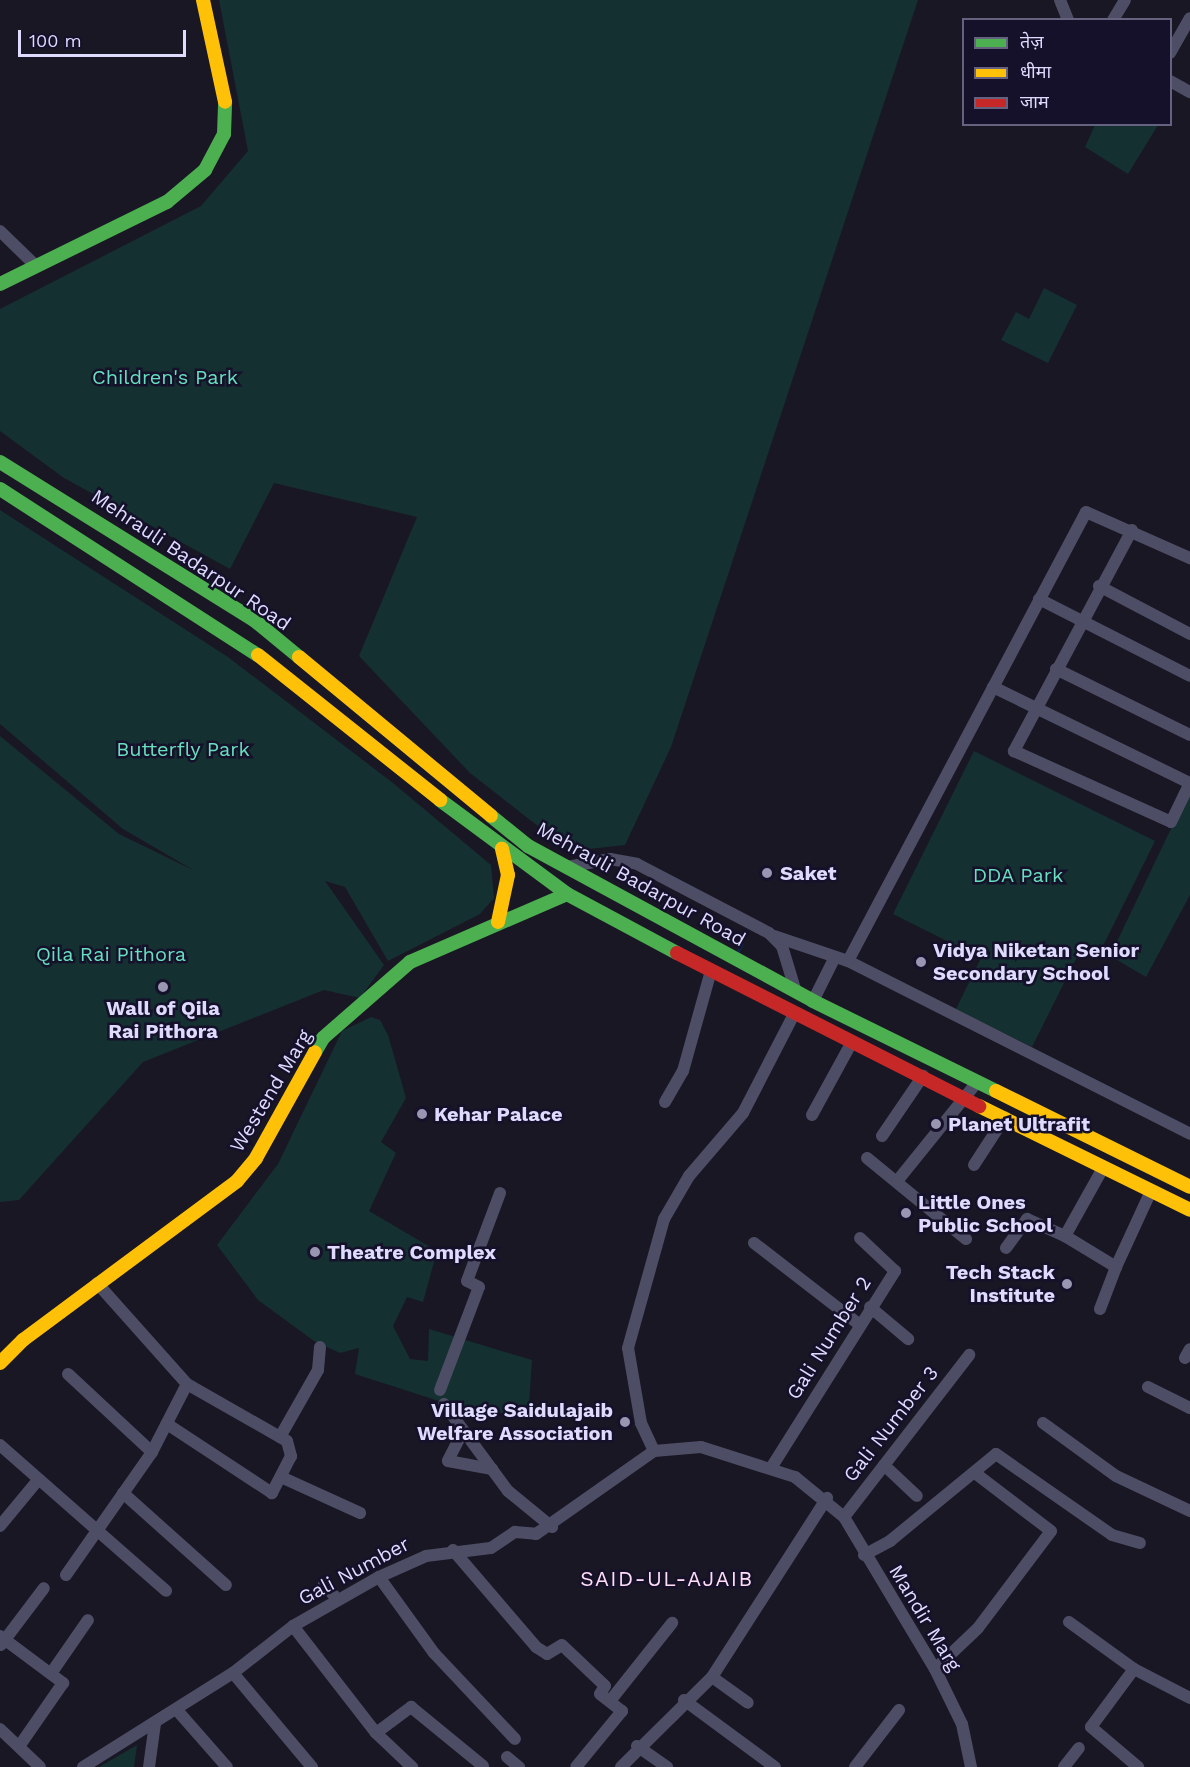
<!DOCTYPE html>
<meta charset="utf-8">
<style>
body{margin:0}
#map{position:relative;width:1190px;height:1767px;overflow:hidden;background:#191724;font-family:"Work Sans","Noto Sans Devanagari",sans-serif}
div>[style]{position:absolute}
.green>*{inset:0;background:#153031}
.stream>*{height:3px;margin:-1.5px;padding:0 1.5px;transform-origin:1.5px;border-radius:1.5px;background:#0f2549}
.street>*{height:12px;margin:-6px;padding:0 6px;transform-origin:6px;border-radius:6px;background:#4d4d65}
.fast>*{height:14px;margin:-7px;padding:0 7px;transform-origin:7px;border-radius:7px;background:#4caf50}
.slow>*{height:14px;margin:-7px;padding:0 7px;transform-origin:7px;border-radius:7px;background:#ffc107}
.jam>*{height:14px;margin:-7px;padding:0 7px;transform-origin:7px;border-radius:7px;background:#c62828}
.dots>*{width:16px;height:16px;translate:-50% -50%;box-sizing:border-box;border:3px solid #15112a;border-radius:50%}
span{translate:-50% -50%;white-space:nowrap;text-align:center;line-height:1.15;-webkit-text-stroke:5px #15112a;paint-order:stroke}
.park-label{font-size:20px;color:#66e0be}
.street-label{font-size:20px;color:#dedbff}
.poi-label{font-size:20px;color:#dedbff;font-weight:700}
.left{translate:0 -50%;text-align:left}
.right{translate:-100% -50%;text-align:right}
.neighbourhood-label{font-size:21px;color:#ffddf3;letter-spacing:1.5px}
.legend{position:absolute;left:962px;top:18px;width:210px;height:108px;box-sizing:border-box;background:#15112a;border:2px solid #65627f;margin:0;padding:8px 10px;list-style:none;font-size:18px;color:#dedbff}
.legend li{display:flex;align-items:center;gap:12px;height:30px}
.legend b{width:30px;border:2px solid #65627f}
.scale{position:absolute;left:18px;top:30px;width:168px;height:27px;box-sizing:border-box;border:3px solid #dedbff;border-top:0;padding-left:8px;font-size:18px;line-height:21px;white-space:nowrap;color:#dedbff;-webkit-text-stroke:4px #15112a;paint-order:stroke}
</style>
<div id="map">
<div class="green">
<div style="clip-path:polygon(219px 0,918px 0,671px 747px,625px 845px,570px 851px,470px 773px,359px 656px,417px 517px,274px 483px,230px 569px,64px 478px,0 431px,0 309px,201px 206px,248px 151px)"></div>
<div style="clip-path:polygon(1095px 125px,1095px 124px,1158px 125px,1128px 174px,1085px 147px)"></div>
<div style="clip-path:polygon(1044px 288px,1077px 305px,1048px 363px,1001px 340px,1016px 312px,1029px 319px)"></div>
<div style="clip-path:polygon(0 510px,228px 657px,393px 783px,491px 865px,494px 898px,480px 914px,388px 961px,345px 887px,325px 881px,384px 965px,360px 998px,324px 990px,143px 1062px,19px 1200px,0 1202px,0 736px,119px 834px,195px 871px,123px 829px,0 724px)"></div>
<div style="clip-path:polygon(974px 751px,1155px 841px,1101px 950px,1084px 943px,1032px 1047px,956px 1009px,981px 958px,893px 914px)"></div>
<div style="clip-path:polygon(1190px 789px,1190px 895px,1146px 977px,1110px 956px)"></div>
<div style="clip-path:polygon(371px 1017px,380px 1020px,388px 1035px,406px 1098px,381px 1142px,396px 1153px,369px 1211px,437px 1251px,423px 1302px,407px 1297px,393px 1326px,410px 1359px,428px 1361px,429px 1329px,532px 1360px,528px 1418px,442px 1402px,355px 1374px,359px 1348px,340px 1353px,314px 1341px,258px 1300px,217px 1245px,278px 1164px,342px 1031px)"></div>
<div style="clip-path:polygon(137px 1745px,134px 1767px,99px 1767px)"></div>
</div>
<div class="stream">
<div style="left:737px;top:953px;width:11px;rotate:-63deg"></div>
</div>
<div class="street">
<div style="left:1060px;top:0;width:22px;rotate:68deg"></div>
<div style="left:1113px;top:20px;width:23px;rotate:-59deg"></div>
<div style="left:1170px;top:53px;width:40px;rotate:-60.3deg"></div>
<div style="left:1170px;top:81px;width:23px;rotate:29deg"></div>
<div style="left:0;top:231px;width:49px;rotate:44.2deg"></div>
<div style="left:1132px;top:530px;width:251px;rotate:118.1deg"></div>
<div style="left:1014px;top:751px;width:172px;rotate:24.3deg"></div>
<div style="left:1171px;top:822px;width:41px;rotate:-64.1deg"></div>
<div style="left:1099px;top:586px;width:103px;rotate:27.8deg"></div>
<div style="left:1039px;top:599px;width:169px;rotate:27deg"></div>
<div style="left:1056px;top:669px;width:149px;rotate:26.2deg"></div>
<div style="left:993px;top:687px;width:219px;rotate:26deg"></div>
<div style="left:567px;top:867px;width:44px;rotate:-10.5deg"></div>
<div style="left:610px;top:859px;width:27px;rotate:10deg"></div>
<div style="left:637px;top:864px;width:149px;rotate:27.6deg"></div>
<div style="left:769px;top:933px;width:18px;rotate:45deg"></div>
<div style="left:782px;top:946px;width:48px;rotate:73.1deg"></div>
<div style="left:774px;top:936px;width:78px;rotate:18.7deg"></div>
<div style="left:848px;top:961px;width:383px;rotate:26.8deg"></div>
<div style="left:848px;top:961px;width:508px;rotate:-62.07deg"></div>
<div style="left:1086px;top:512px;width:114px;rotate:23.9deg"></div>
<div style="left:813px;top:1001px;width:49px;rotate:-63.4deg"></div>
<div style="left:665px;top:1102px;width:36px;rotate:-60deg"></div>
<div style="left:683px;top:1071px;width:104px;rotate:-74.4deg"></div>
<div style="left:812px;top:1115px;width:83px;rotate:-61.3deg"></div>
<div style="left:882px;top:1136px;width:73px;rotate:-55.7deg"></div>
<div style="left:867px;top:1158px;width:128px;rotate:39.3deg"></div>
<div style="left:974px;top:1165px;width:57px;rotate:-57.1deg"></div>
<div style="left:898px;top:1180px;width:127px;rotate:-51.1deg"></div>
<div style="left:1065px;top:1236px;width:60px;rotate:31.3deg"></div>
<div style="left:1116px;top:1267px;width:84px;rotate:-65.3deg"></div>
<div style="left:754px;top:1243px;width:134px;rotate:37.7deg"></div>
<div style="left:1006px;top:1248px;width:36px;rotate:-54deg"></div>
<div style="left:1027px;top:1219px;width:42px;rotate:24.1deg"></div>
<div style="left:1065px;top:1236px;width:78px;rotate:-60.8deg"></div>
<div style="left:97px;top:1283px;width:135px;rotate:48.3deg"></div>
<div style="left:187px;top:1384px;width:115px;rotate:29.7deg"></div>
<div style="left:287px;top:1441px;width:16px;rotate:75deg"></div>
<div style="left:291px;top:1456px;width:42px;rotate:117.2deg"></div>
<div style="left:272px;top:1493px;width:126px;rotate:-146.7deg"></div>
<div style="left:870px;top:1307px;width:50px;rotate:40.1deg"></div>
<div style="left:1100px;top:1309px;width:45px;rotate:-69.1deg"></div>
<div style="left:1185px;top:1358px;width:10px;rotate:-61deg"></div>
<div style="left:68px;top:1374px;width:115px;rotate:42.9deg"></div>
<div style="left:1148px;top:1387px;width:47px;rotate:26.6deg"></div>
<div style="left:440px;top:1390px;width:110px;rotate:-69.3deg"></div>
<div style="left:479px;top:1287px;width:13px;rotate:-153deg"></div>
<div style="left:467px;top:1281px;width:94px;rotate:-69.4deg"></div>
<div style="left:444px;top:1404px;width:108px;rotate:53.7deg"></div>
<div style="left:508px;top:1491px;width:57px;rotate:39.3deg"></div>
<div style="left:1043px;top:1423px;width:90px;rotate:36deg"></div>
<div style="left:1116px;top:1476px;width:82px;rotate:25.3deg"></div>
<div style="left:462px;top:1433px;width:31px;rotate:117deg"></div>
<div style="left:448px;top:1461px;width:45px;rotate:10.3deg"></div>
<div style="left:280px;top:1437px;width:77px;rotate:-60.4deg"></div>
<div style="left:318px;top:1370px;width:23px;rotate:-85deg"></div>
<div style="left:0;top:1445px;width:221px;rotate:41.3deg"></div>
<div style="left:654px;top:1451px;width:31px;rotate:-115deg"></div>
<div style="left:641px;top:1423px;width:76px;rotate:-99.8deg"></div>
<div style="left:628px;top:1348px;width:134px;rotate:-74.4deg"></div>
<div style="left:664px;top:1219px;width:50px;rotate:-59.8deg"></div>
<div style="left:689px;top:1176px;width:83px;rotate:-49.4deg"></div>
<div style="left:743px;top:1113px;width:111px;rotate:-62.7deg"></div>
<div style="left:884px;top:1465px;width:45px;rotate:43.2deg"></div>
<div style="left:771px;top:1468px;width:233px;rotate:-57.8deg"></div>
<div style="left:895px;top:1271px;width:48px;rotate:-136.7deg"></div>
<div style="left:281px;top:1477px;width:87px;rotate:24.5deg"></div>
<div style="left:123px;top:1493px;width:138px;rotate:41.8deg"></div>
<div style="left:844px;top:1517px;width:205px;rotate:-52.3deg"></div>
<div style="left:0;top:1526px;width:60px;rotate:-50.4deg"></div>
<div style="left:453px;top:1550px;width:128px;rotate:49.4deg"></div>
<div style="left:536px;top:1647px;width:13px;rotate:32deg"></div>
<div style="left:547px;top:1654px;width:17px;rotate:-31deg"></div>
<div style="left:562px;top:1645px;width:59px;rotate:43.6deg"></div>
<div style="left:605px;top:1686px;width:9px;rotate:122deg"></div>
<div style="left:600px;top:1694px;width:28px;rotate:38deg"></div>
<div style="left:622px;top:1711px;width:72px;rotate:129.4deg"></div>
<div style="left:864px;top:1555px;width:30px;rotate:-28deg"></div>
<div style="left:890px;top:1541px;width:137px;rotate:-39.4deg"></div>
<div style="left:996px;top:1454px;width:141px;rotate:34.9deg"></div>
<div style="left:1112px;top:1535px;width:29px;rotate:16deg"></div>
<div style="left:66px;top:1575px;width:150px;rotate:-55deg"></div>
<div style="left:152px;top:1452px;width:76px;rotate:-62.8deg"></div>
<div style="left:379px;top:1577px;width:94px;rotate:54.1deg"></div>
<div style="left:434px;top:1653px;width:118px;rotate:46.7deg"></div>
<div style="left:324px;top:1584px;width:21px;rotate:49deg"></div>
<div style="left:1069px;top:1622px;width:80px;rotate:35.9deg"></div>
<div style="left:1134px;top:1669px;width:63px;rotate:27.4deg"></div>
<div style="left:293px;top:1626px;width:135px;rotate:52.2deg"></div>
<div style="left:376px;top:1733px;width:50px;rotate:43.4deg"></div>
<div style="left:0;top:1636px;width:79px;rotate:36.7deg"></div>
<div style="left:63px;top:1683px;width:75px;rotate:124.7deg"></div>
<div style="left:1px;top:1645px;width:71px;rotate:-53deg"></div>
<div style="left:935px;top:1669px;width:59px;rotate:-43.6deg"></div>
<div style="left:978px;top:1628px;width:121px;rotate:-53deg"></div>
<div style="left:1051px;top:1531px;width:96px;rotate:-142.7deg"></div>
<div style="left:1134px;top:1669px;width:72px;rotate:126.6deg"></div>
<div style="left:1091px;top:1727px;width:62px;rotate:40.4deg"></div>
<div style="left:52px;top:1672px;width:63px;rotate:-55.3deg"></div>
<div style="left:233px;top:1673px;width:123px;rotate:50deg"></div>
<div style="left:712px;top:1677px;width:44px;rotate:35.8deg"></div>
<div style="left:684px;top:1700px;width:113px;rotate:36.4deg"></div>
<div style="left:610px;top:1701px;width:100px;rotate:-51.5deg"></div>
<div style="left:176px;top:1709px;width:77px;rotate:48.7deg"></div>
<div style="left:0;top:1729px;width:55px;rotate:43.5deg"></div>
<div style="left:376px;top:1733px;width:44px;rotate:-36.6deg"></div>
<div style="left:411px;top:1707px;width:93px;rotate:39.3deg"></div>
<div style="left:637px;top:1746px;width:37px;rotate:35deg"></div>
<div style="left:507px;top:1757px;width:16px;rotate:40deg"></div>
<div style="left:83px;top:1767px;width:177px;rotate:-32.1deg"></div>
<div style="left:233px;top:1673px;width:76px;rotate:-38.1deg"></div>
<div style="left:293px;top:1626px;width:99px;rotate:-29.7deg"></div>
<div style="left:379px;top:1577px;width:51px;rotate:-24.1deg"></div>
<div style="left:426px;top:1556px;width:65px;rotate:-7deg"></div>
<div style="left:491px;top:1548px;width:29px;rotate:-34deg"></div>
<div style="left:515px;top:1532px;width:21px;rotate:5deg"></div>
<div style="left:536px;top:1534px;width:144px;rotate:-35.1deg"></div>
<div style="left:654px;top:1451px;width:47px;rotate:-4.9deg"></div>
<div style="left:701px;top:1447px;width:99px;rotate:17.7deg"></div>
<div style="left:795px;top:1477px;width:63px;rotate:39.2deg"></div>
<div style="left:844px;top:1517px;width:177px;rotate:59.1deg"></div>
<div style="left:935px;top:1669px;width:61px;rotate:63.9deg"></div>
<div style="left:962px;top:1724px;width:44px;rotate:78.2deg"></div>
<div style="left:149px;top:1767px;width:44px;rotate:-82.2deg"></div>
<div style="left:621px;top:1767px;width:128px;rotate:-44.7deg"></div>
<div style="left:712px;top:1677px;width:213px;rotate:-57.3deg"></div>
<div style="left:855px;top:1767px;width:72px;rotate:-52.3deg"></div>
<div style="left:1064px;top:1767px;width:24px;rotate:-52deg"></div>
</div>
<div class="fast">
<div style="left:0;top:284px;width:186px;rotate:-26.2deg"></div>
<div style="left:167px;top:202px;width:50px;rotate:-40.1deg"></div>
<div style="left:205px;top:170px;width:41px;rotate:-62.2deg"></div>
<div style="left:224px;top:134px;width:32px;rotate:-88deg"></div>
<div style="left:0;top:462px;width:299px;rotate:31.9deg"></div>
<div style="left:254px;top:620px;width:58px;rotate:39.4deg"></div>
<div style="left:0;top:489px;width:307px;rotate:32.8deg"></div>
<div style="left:440px;top:800px;width:158px;rotate:36.5deg"></div>
<div style="left:567px;top:894px;width:125px;rotate:28.2deg"></div>
<div style="left:491px;top:816px;width:48px;rotate:39deg"></div>
<div style="left:528px;top:846px;width:324px;rotate:28.5deg"></div>
<div style="left:813px;top:1001px;width:204px;rotate:26.2deg"></div>
<div style="left:315px;top:1052px;width:16px;rotate:-60deg"></div>
<div style="left:323px;top:1038px;width:116px;rotate:-41.1deg"></div>
<div style="left:410px;top:962px;width:171px;rotate:-23.4deg"></div>
</div>
<div class="slow">
<div style="left:203px;top:0;width:104px;rotate:77.8deg"></div>
<div style="left:258px;top:655px;width:233px;rotate:38.5deg"></div>
<div style="left:299px;top:657px;width:249px;rotate:39.6deg"></div>
<div style="left:498px;top:922px;width:48px;rotate:-78deg"></div>
<div style="left:508px;top:875px;width:27px;rotate:-103deg"></div>
<div style="left:996px;top:1091px;width:216px;rotate:26.3deg"></div>
<div style="left:979px;top:1106px;width:235px;rotate:26.2deg"></div>
<div style="left:0;top:1363px;width:33px;rotate:-45deg"></div>
<div style="left:23px;top:1340px;width:267px;rotate:-36.6deg"></div>
<div style="left:237px;top:1181px;width:30px;rotate:-50deg"></div>
<div style="left:256px;top:1158px;width:121px;rotate:-60.9deg"></div>
</div>
<div class="jam">
<div style="left:677px;top:953px;width:339px;rotate:26.9deg"></div>
</div>
<div class="dots">
<div style="left:767px;top:873px;background:#9996b2"></div>
<div style="left:921px;top:962px;background:#9996b2"></div>
<div style="left:163px;top:987px;background:#9996b2"></div>
<div style="left:422px;top:1114px;background:#9996b2"></div>
<div style="left:936px;top:1124px;background:#9996b2"></div>
<div style="left:906px;top:1213px;background:#9996b2"></div>
<div style="left:315px;top:1252px;background:#9996b2"></div>
<div style="left:1067px;top:1284px;background:#9996b2"></div>
<div style="left:625px;top:1422px;background:#9996b2"></div>
</div>
<div class="park-label">
<span style="left:165px;top:377px">Children's Park</span>
<span style="left:183px;top:749px">Butterfly Park</span>
<span style="left:1018px;top:875px">DDA Park</span>
<span style="left:111px;top:954px">Qila Rai Pithora</span>
</div>
<div class="street-label">
<span style="left:191px;top:560px;rotate:34deg">Mehrauli Badarpur Road</span>
<span style="left:641px;top:884px;rotate:29deg">Mehrauli Badarpur Road</span>
<span style="left:271px;top:1091px;rotate:-59deg">Westend Marg</span>
<span style="left:829px;top:1338px;rotate:-58deg">Gali Number 2</span>
<span style="left:891px;top:1424px;rotate:-52deg">Gali Number 3</span>
<span style="left:354px;top:1571px;rotate:-28deg">Gali Number</span>
<span style="left:925px;top:1618px;rotate:59deg">Mandir Marg</span>
</div>
<div class="poi-label">
<span class="left" style="left:780px;top:873px">Saket</span>
<span class="left" style="left:933px;top:962px">Vidya Niketan Senior<br>Secondary School</span>
<span style="left:163px;top:1020px">Wall of Qila<br>Rai Pithora</span>
<span class="left" style="left:434px;top:1114px">Kehar Palace</span>
<span class="left" style="left:948px;top:1124px">Planet Ultrafit</span>
<span class="left" style="left:918px;top:1214px">Little Ones<br>Public School</span>
<span class="left" style="left:327px;top:1252px">Theatre Complex</span>
<span class="right" style="left:1055px;top:1284px">Tech Stack<br>Institute</span>
<span class="right" style="left:613px;top:1422px">Village Saidulajaib<br>Welfare Association</span>
</div>
<div class="neighbourhood-label">
<span style="left:667px;top:1579px">SAID-UL-AJAIB</span>
</div>
<ul class="legend">
<li><b style="height:8px;background:#4caf50"></b>तेज़</li>
<li><b style="height:8px;background:#ffc107"></b>धीमा</li>
<li><b style="height:8px;background:#c62828"></b>जाम</li>
</ul>
<div class="scale">100 m</div>
</div>
